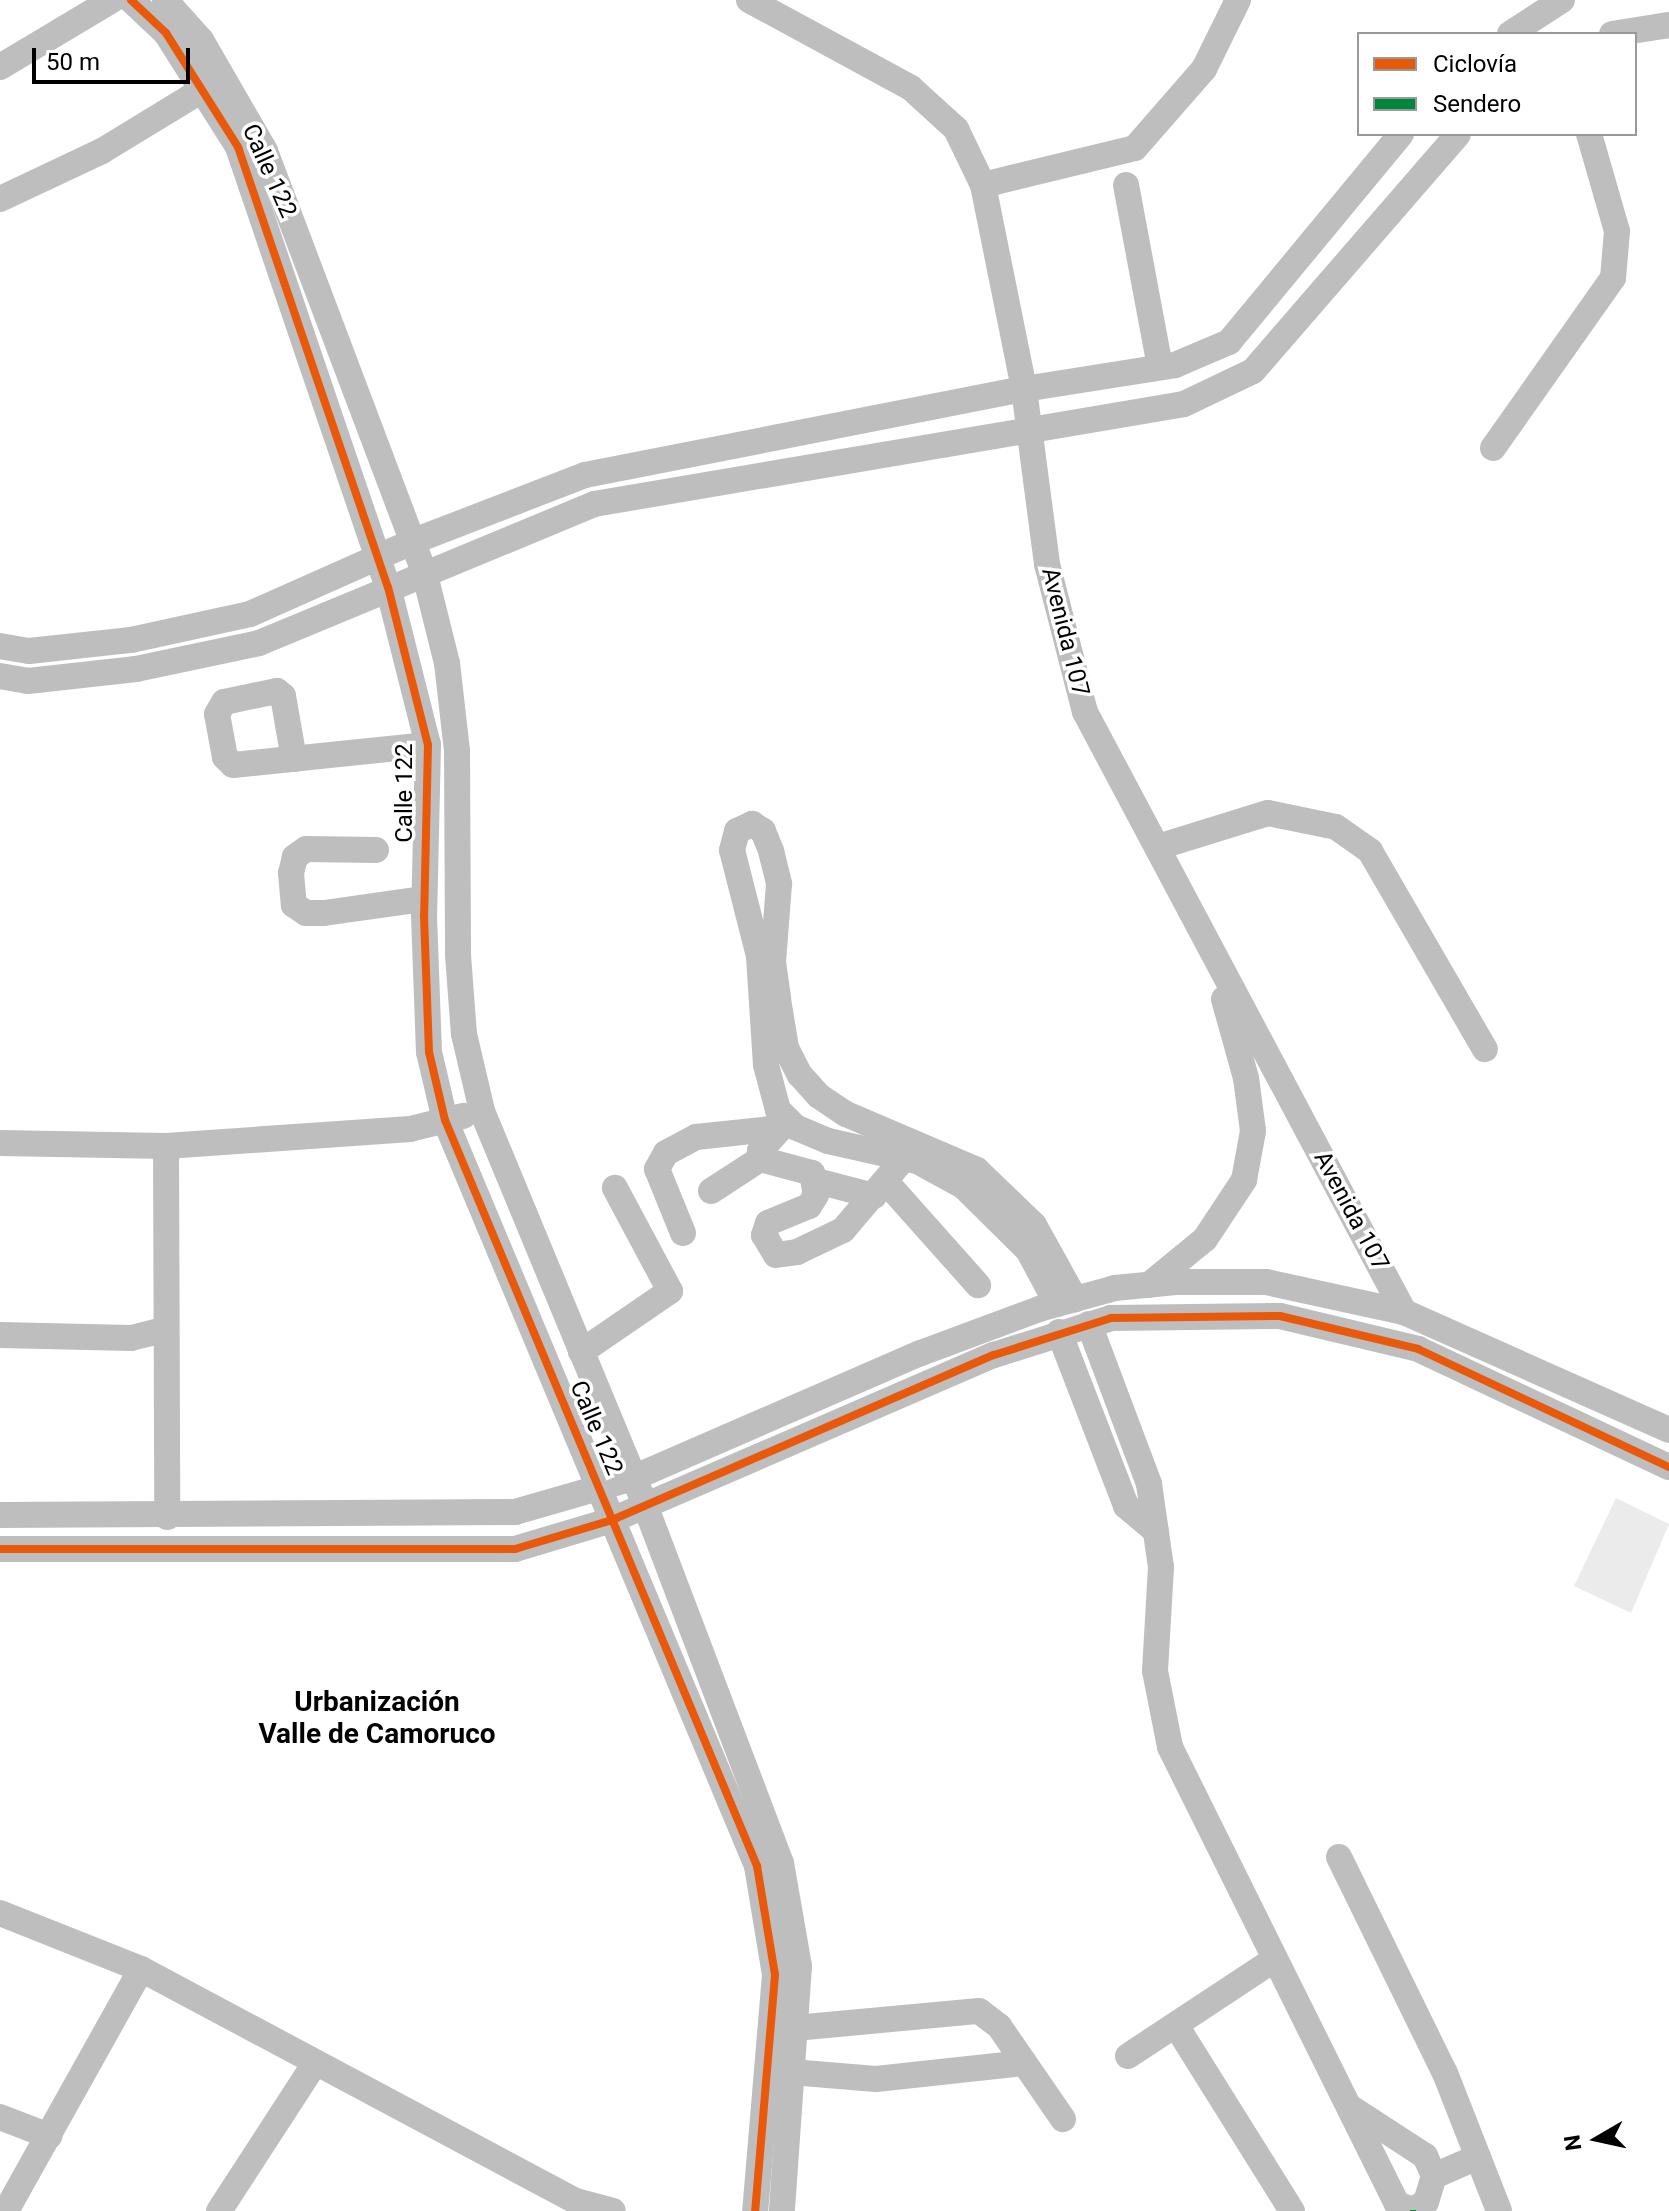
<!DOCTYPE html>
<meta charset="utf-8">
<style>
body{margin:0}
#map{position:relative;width:1669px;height:2211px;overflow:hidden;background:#fff;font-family:Roboto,sans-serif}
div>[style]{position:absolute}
.green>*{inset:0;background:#ebebeb}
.minor>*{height:26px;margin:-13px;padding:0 13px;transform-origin:13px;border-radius:13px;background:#bebebe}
.quiet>*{height:6px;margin-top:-3px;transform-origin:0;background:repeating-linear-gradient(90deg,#00873e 0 12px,transparent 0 18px)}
.cycleway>*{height:8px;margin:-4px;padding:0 4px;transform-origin:4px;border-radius:4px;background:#e8590c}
span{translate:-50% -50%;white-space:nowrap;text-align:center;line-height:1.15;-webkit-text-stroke:7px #fff;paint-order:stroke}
.street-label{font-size:24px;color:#000}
.quarter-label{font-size:28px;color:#000;font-weight:700}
.legend{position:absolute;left:1357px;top:32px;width:280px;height:104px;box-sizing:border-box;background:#fff;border:2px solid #999;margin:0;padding:10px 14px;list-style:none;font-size:24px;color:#000}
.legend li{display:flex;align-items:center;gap:16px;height:40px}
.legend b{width:40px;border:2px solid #999}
.north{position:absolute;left:1557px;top:2099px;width:80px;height:80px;-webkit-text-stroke:6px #fff;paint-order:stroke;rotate:261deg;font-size:22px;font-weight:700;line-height:32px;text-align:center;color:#000}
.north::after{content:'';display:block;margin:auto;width:28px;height:36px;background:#000;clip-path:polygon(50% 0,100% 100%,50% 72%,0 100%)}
.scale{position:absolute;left:32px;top:48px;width:158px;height:36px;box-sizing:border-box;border:4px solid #000;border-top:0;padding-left:10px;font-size:24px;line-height:28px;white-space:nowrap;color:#000;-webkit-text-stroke:6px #fff;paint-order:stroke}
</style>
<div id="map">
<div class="green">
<div style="clip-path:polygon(1616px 1498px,1669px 1524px,1631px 1613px,1574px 1586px)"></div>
</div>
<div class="minor">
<div style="left:131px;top:0;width:48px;rotate:43.3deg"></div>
<div style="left:166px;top:33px;width:135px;rotate:57.7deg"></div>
<div style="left:238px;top:147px;width:465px;rotate:71.2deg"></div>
<div style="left:388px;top:587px;width:163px;rotate:75.8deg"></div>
<div style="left:428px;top:745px;width:171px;rotate:91.3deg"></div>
<div style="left:424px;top:916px;width:136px;rotate:87.9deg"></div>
<div style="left:429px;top:1052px;width:70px;rotate:76.8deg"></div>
<div style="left:445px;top:1120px;width:809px;rotate:67.3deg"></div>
<div style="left:757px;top:1866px;width:110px;rotate:80.6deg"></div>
<div style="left:775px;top:1975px;width:237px;rotate:94.8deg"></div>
<div style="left:165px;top:0;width:54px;rotate:48deg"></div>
<div style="left:201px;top:40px;width:128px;rotate:60deg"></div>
<div style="left:265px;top:151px;width:449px;rotate:69.3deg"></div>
<div style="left:424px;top:571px;width:95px;rotate:76deg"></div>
<div style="left:447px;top:663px;width:89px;rotate:83.5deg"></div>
<div style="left:457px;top:751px;width:204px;rotate:89.7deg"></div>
<div style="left:458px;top:955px;width:79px;rotate:85.7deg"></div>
<div style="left:464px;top:1034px;width:79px;rotate:76.8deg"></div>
<div style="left:482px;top:1111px;width:426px;rotate:67.5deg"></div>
<div style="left:645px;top:1505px;width:383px;rotate:69.2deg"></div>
<div style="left:781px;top:1863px;width:105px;rotate:80.1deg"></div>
<div style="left:799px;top:1966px;width:246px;rotate:94deg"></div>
<div style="left:749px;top:0;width:184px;rotate:28.5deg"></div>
<div style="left:911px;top:88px;width:61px;rotate:42.3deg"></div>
<div style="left:956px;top:129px;width:62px;rotate:64.3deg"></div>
<div style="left:983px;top:185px;width:208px;rotate:78.6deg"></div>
<div style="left:1024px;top:389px;width:177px;rotate:82.5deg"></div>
<div style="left:1047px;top:564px;width:153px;rotate:75.6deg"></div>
<div style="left:1085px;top:712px;width:680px;rotate:62deg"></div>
<div style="left:1510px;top:34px;width:62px;rotate:-33.2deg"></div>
<div style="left:1612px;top:34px;width:58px;rotate:-9deg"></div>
<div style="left:0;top:67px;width:131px;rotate:-30.9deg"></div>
<div style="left:983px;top:185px;width:156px;rotate:-13.7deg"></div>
<div style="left:1135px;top:148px;width:105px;rotate:-48.9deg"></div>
<div style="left:1204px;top:69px;width:77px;rotate:-63.8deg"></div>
<div style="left:1126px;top:185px;width:185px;rotate:79.4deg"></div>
<div style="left:0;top:199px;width:113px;rotate:-25.2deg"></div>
<div style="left:102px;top:151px;width:117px;rotate:-31.4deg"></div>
<div style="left:1493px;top:448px;width:208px;rotate:-54.8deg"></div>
<div style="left:1613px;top:278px;width:47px;rotate:-85.1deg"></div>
<div style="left:1617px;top:231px;width:101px;rotate:-106.1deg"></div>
<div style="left:0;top:646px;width:29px;rotate:10deg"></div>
<div style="left:29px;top:651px;width:103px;rotate:-6.2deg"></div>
<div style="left:131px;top:640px;width:122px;rotate:-12.3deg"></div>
<div style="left:250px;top:614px;width:180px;rotate:-24deg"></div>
<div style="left:414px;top:541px;width:183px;rotate:-21.1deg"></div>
<div style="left:585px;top:475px;width:447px;rotate:-11.1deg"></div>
<div style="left:1024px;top:389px;width:153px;rotate:-9deg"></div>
<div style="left:1175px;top:365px;width:59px;rotate:-23.1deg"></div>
<div style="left:1229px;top:342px;width:270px;rotate:-50.4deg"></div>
<div style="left:0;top:676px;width:28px;rotate:10deg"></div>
<div style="left:28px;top:681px;width:109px;rotate:-6.3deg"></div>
<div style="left:136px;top:669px;width:126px;rotate:-11.9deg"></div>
<div style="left:259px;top:643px;width:363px;rotate:-22.5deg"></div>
<div style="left:594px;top:504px;width:598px;rotate:-9.62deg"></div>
<div style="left:1184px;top:404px;width:76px;rotate:-25.6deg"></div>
<div style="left:1253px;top:371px;width:313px;rotate:-49.1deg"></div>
<div style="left:294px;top:759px;width:64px;rotate:-99.9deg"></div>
<div style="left:283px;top:696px;width:8px;rotate:-140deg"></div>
<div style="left:277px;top:691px;width:54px;rotate:168.3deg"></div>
<div style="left:224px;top:702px;width:14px;rotate:120deg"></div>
<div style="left:217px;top:714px;width:44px;rotate:79.5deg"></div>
<div style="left:225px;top:757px;width:11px;rotate:45deg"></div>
<div style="left:233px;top:765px;width:196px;rotate:-5.9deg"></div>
<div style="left:1158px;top:847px;width:115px;rotate:-17.2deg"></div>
<div style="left:1268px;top:813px;width:69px;rotate:11.6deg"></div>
<div style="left:1336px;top:827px;width:42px;rotate:35.2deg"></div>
<div style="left:1370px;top:851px;width:229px;rotate:59.9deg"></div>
<div style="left:376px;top:850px;width:70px;rotate:-179.2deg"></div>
<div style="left:306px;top:849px;width:14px;rotate:144deg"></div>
<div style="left:295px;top:857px;width:16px;rotate:104deg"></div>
<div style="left:291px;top:873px;width:32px;rotate:85deg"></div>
<div style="left:294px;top:905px;width:14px;rotate:34deg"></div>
<div style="left:306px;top:913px;width:18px"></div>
<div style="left:324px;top:913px;width:101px;rotate:-8deg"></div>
<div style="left:788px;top:1120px;width:42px;rotate:132.1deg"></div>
<div style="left:760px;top:1151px;width:8px;rotate:90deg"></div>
<div style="left:760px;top:1159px;width:54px;rotate:15.1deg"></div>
<div style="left:812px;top:1173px;width:22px;rotate:80deg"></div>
<div style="left:816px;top:1195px;width:13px;rotate:122deg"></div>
<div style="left:809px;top:1206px;width:44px;rotate:157.5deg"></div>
<div style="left:768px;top:1223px;width:13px;rotate:108deg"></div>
<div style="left:764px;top:1235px;width:23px;rotate:59deg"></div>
<div style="left:776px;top:1255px;width:21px;rotate:-8deg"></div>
<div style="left:797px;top:1252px;width:51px;rotate:-25.6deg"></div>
<div style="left:843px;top:1230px;width:96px;rotate:-49.7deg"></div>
<div style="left:0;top:1143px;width:166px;rotate:1deg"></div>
<div style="left:166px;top:1146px;width:371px;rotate:89.8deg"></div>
<div style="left:166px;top:1146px;width:245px;rotate:-4deg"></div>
<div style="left:410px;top:1129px;width:55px;rotate:-13.8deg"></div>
<div style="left:817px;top:1181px;width:59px;rotate:14.7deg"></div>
<div style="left:887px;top:1183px;width:137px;rotate:48.3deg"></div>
<div style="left:711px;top:1191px;width:59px;rotate:-33.1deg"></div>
<div style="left:683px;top:1233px;width:69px;rotate:-112.1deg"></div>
<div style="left:657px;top:1169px;width:18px;rotate:-61deg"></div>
<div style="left:666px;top:1153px;width:34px;rotate:-28deg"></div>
<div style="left:696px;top:1137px;width:84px;rotate:-6.1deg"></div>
<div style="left:1149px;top:1285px;width:72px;rotate:-39.4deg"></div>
<div style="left:1205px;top:1239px;width:71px;rotate:-56.5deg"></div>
<div style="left:1244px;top:1180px;width:50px;rotate:-79.6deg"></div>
<div style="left:1253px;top:1131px;width:53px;rotate:-97.5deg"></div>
<div style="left:1246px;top:1078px;width:82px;rotate:-105.6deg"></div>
<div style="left:1057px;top:1304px;width:61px;rotate:-118.2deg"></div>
<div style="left:1028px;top:1250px;width:91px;rotate:-135.4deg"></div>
<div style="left:963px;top:1186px;width:52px;rotate:-151.5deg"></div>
<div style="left:917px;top:1161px;width:91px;rotate:-167.3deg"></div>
<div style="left:828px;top:1141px;width:36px;rotate:-157deg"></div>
<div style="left:795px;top:1127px;width:24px;rotate:-135deg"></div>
<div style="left:778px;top:1110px;width:47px;rotate:-104.9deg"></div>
<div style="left:766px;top:1065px;width:109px;rotate:-93.7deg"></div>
<div style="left:759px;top:956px;width:109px;rotate:-104.3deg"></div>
<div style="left:732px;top:850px;width:20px;rotate:-75deg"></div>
<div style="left:737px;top:831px;width:17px;rotate:-25deg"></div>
<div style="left:752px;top:824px;width:13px;rotate:32deg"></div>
<div style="left:763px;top:831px;width:22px;rotate:68deg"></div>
<div style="left:771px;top:851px;width:34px;rotate:76deg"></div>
<div style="left:779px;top:884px;width:78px;rotate:94.4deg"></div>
<div style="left:773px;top:962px;width:37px;rotate:82deg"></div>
<div style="left:778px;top:999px;width:50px;rotate:80.7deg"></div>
<div style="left:786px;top:1048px;width:30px;rotate:63deg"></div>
<div style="left:800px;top:1075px;width:28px;rotate:48deg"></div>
<div style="left:819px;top:1096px;width:32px;rotate:34deg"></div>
<div style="left:846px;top:1114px;width:142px;rotate:23.1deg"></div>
<div style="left:977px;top:1170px;width:79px;rotate:44deg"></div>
<div style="left:1034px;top:1225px;width:85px;rotate:61deg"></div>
<div style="left:1089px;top:1324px;width:171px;rotate:69.4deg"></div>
<div style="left:1149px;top:1484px;width:84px;rotate:81.8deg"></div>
<div style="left:1161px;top:1567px;width:104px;rotate:93.3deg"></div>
<div style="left:1155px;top:1671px;width:77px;rotate:78.8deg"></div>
<div style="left:1170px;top:1747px;width:510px;rotate:63.59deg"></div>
<div style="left:1397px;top:2204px;width:17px;rotate:21deg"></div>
<div style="left:1413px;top:2210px;width:15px;rotate:-32deg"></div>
<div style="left:1426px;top:2202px;width:27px;rotate:-73deg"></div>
<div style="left:1434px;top:2176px;width:22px;rotate:-114deg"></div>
<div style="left:1425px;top:2156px;width:86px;rotate:-146.9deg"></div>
<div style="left:1059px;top:1332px;width:186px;rotate:68.9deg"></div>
<div style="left:1126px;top:1506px;width:39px;rotate:40deg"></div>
<div style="left:0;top:1335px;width:131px;rotate:1.3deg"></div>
<div style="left:131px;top:1338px;width:36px;rotate:-14deg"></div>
<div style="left:581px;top:1352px;width:108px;rotate:-34.4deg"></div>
<div style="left:670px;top:1291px;width:117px;rotate:-118.1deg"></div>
<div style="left:0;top:1515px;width:515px;rotate:-0.33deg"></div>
<div style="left:515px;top:1512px;width:123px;rotate:-16.1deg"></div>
<div style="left:633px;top:1478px;width:314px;rotate:-23.5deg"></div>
<div style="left:921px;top:1353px;width:126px;rotate:-20.4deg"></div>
<div style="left:1039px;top:1309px;width:79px;rotate:-15.4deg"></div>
<div style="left:1115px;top:1288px;width:61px;rotate:-5.6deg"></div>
<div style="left:1176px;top:1282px;width:90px"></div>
<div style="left:1266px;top:1282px;width:141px;rotate:12.3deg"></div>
<div style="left:1404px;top:1312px;width:290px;rotate:24deg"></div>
<div style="left:0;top:1549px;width:515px"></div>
<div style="left:515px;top:1549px;width:101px;rotate:-16.6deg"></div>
<div style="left:612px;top:1520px;width:416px;rotate:-23.4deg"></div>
<div style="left:994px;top:1355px;width:123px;rotate:-17.5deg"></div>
<div style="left:1111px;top:1318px;width:169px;rotate:-0.7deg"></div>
<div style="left:1280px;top:1316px;width:142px;rotate:13.4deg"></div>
<div style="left:1418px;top:1349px;width:277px;rotate:25.2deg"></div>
<div style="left:1339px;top:1857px;width:241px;rotate:63.9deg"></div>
<div style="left:1445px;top:2073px;width:148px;rotate:68.6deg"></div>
<div style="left:0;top:1913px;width:152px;rotate:21.7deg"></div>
<div style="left:141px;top:1969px;width:493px;rotate:28.1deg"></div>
<div style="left:576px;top:2201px;width:38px;rotate:15deg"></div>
<div style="left:1177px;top:2027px;width:217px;rotate:58deg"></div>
<div style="left:795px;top:2028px;width:185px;rotate:-5.3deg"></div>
<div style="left:979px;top:2011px;width:25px;rotate:37deg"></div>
<div style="left:999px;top:2026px;width:113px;rotate:55.5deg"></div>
<div style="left:1128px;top:2056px;width:176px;rotate:-33.4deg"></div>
<div style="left:791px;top:2072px;width:85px;rotate:4.7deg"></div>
<div style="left:876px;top:2079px;width:149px;rotate:-6.2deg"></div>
<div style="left:0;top:2117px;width:53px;rotate:21.2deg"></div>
<div style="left:1434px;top:2176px;width:48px;rotate:-23.4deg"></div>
<div style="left:6px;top:2211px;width:277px;rotate:-60.8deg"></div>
<div style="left:219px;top:2211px;width:176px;rotate:-57deg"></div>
</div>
<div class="quiet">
<div style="left:1413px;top:2210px;width:1px;rotate:90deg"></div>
</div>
<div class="cycleway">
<div style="left:131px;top:0;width:48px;rotate:43.3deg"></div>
<div style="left:166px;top:33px;width:135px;rotate:57.7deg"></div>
<div style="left:238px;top:147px;width:465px;rotate:71.2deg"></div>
<div style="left:388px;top:587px;width:163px;rotate:75.8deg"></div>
<div style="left:428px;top:745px;width:171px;rotate:91.3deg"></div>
<div style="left:424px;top:916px;width:136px;rotate:87.9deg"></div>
<div style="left:429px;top:1052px;width:70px;rotate:76.8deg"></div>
<div style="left:445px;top:1120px;width:809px;rotate:67.3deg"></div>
<div style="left:757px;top:1866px;width:110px;rotate:80.6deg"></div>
<div style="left:775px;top:1975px;width:237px;rotate:94.8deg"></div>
<div style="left:0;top:1549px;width:515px"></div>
<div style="left:515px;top:1549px;width:101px;rotate:-16.6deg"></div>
<div style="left:612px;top:1520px;width:416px;rotate:-23.4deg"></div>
<div style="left:994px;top:1355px;width:123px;rotate:-17.5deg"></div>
<div style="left:1111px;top:1318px;width:169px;rotate:-0.7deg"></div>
<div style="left:1280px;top:1316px;width:142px;rotate:13.4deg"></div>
<div style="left:1418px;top:1349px;width:277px;rotate:25.2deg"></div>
</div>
<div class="street-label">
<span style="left:269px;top:171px;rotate:66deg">Calle 122</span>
<span style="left:1065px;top:632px;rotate:76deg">Avenida 107</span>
<span style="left:405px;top:793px;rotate:-90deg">Calle 122</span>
<span style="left:1351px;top:1211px;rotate:62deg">Avenida 107</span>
<span style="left:596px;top:1428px;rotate:67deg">Calle 122</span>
</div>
<div class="quarter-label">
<span style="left:377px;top:1718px">Urbanización<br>Valle de Camoruco</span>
</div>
<ul class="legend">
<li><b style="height:10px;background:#e8590c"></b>Ciclovía</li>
<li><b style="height:10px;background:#00873e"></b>Sendero</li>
</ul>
<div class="north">N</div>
<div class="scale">50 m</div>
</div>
